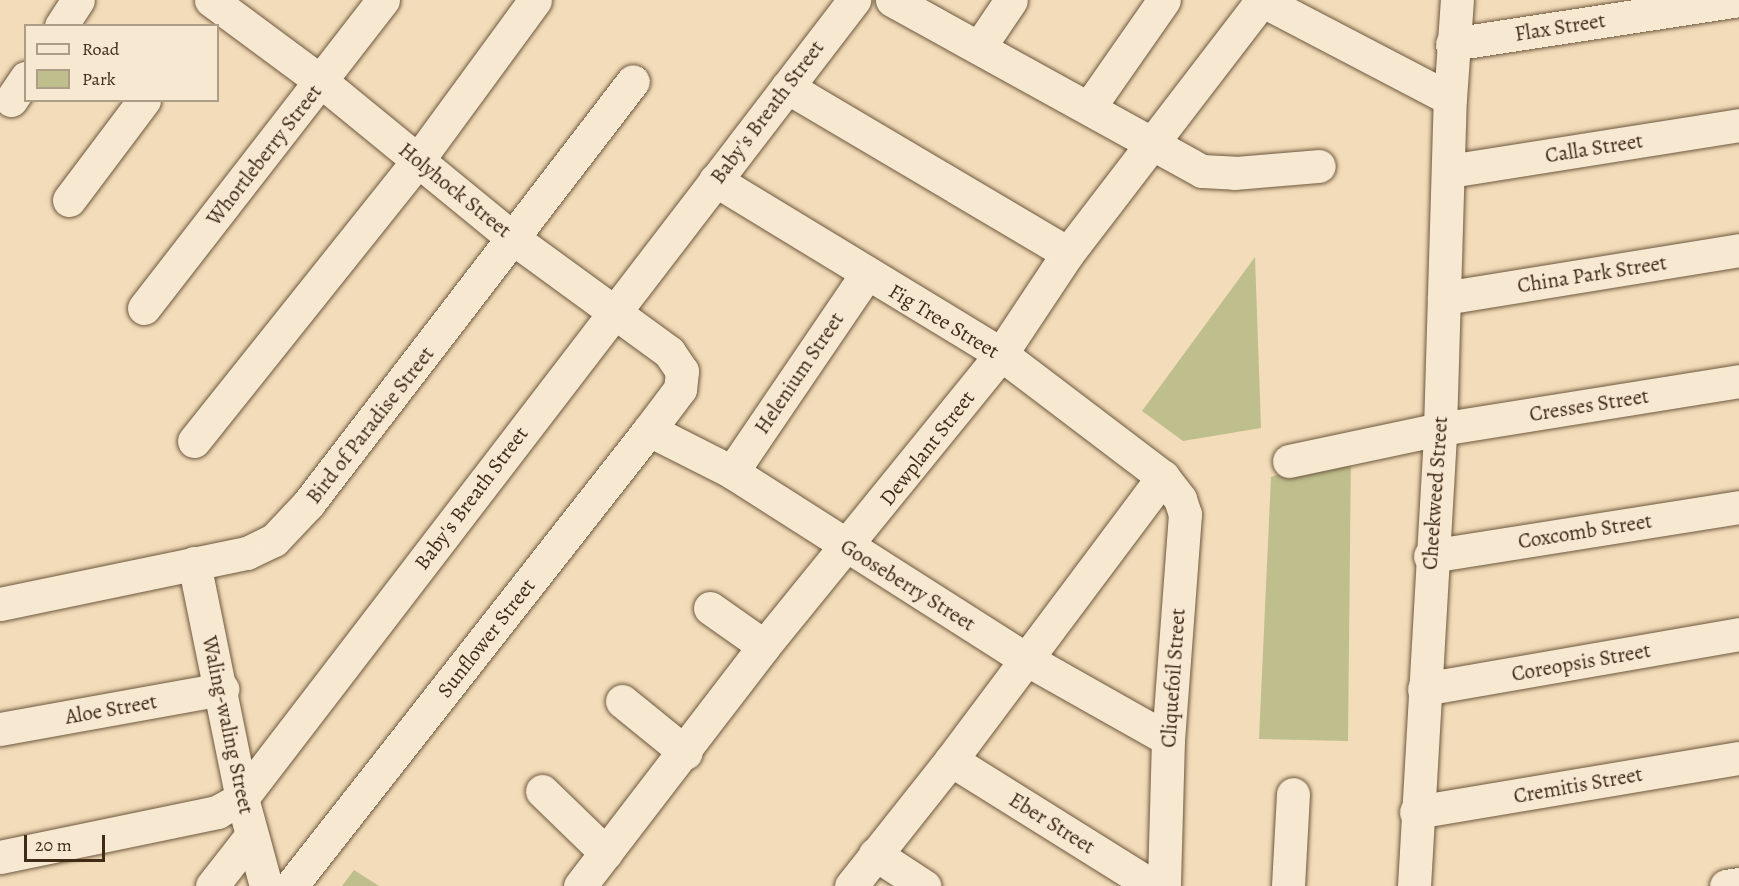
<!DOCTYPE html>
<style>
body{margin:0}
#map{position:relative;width:1739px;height:886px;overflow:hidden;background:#f3dcb9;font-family:Alegreya,serif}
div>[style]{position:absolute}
.green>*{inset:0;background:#bebf8d}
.roads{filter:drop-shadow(0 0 2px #6d583e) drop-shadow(0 0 2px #6d583e)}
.minor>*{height:33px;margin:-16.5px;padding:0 16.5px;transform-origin:16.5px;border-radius:16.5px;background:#f7e8d2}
span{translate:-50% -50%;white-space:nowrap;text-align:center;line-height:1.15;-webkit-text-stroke:4.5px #f7e8d2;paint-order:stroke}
.street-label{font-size:21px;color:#402c15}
.legend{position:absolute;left:24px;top:24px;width:195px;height:78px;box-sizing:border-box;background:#f7e8d2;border:2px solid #ae9d86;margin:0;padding:8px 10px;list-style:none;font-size:18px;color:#402c15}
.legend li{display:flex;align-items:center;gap:12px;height:30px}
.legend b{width:30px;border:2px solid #ae9d86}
.scale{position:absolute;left:24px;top:835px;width:81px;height:27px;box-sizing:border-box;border:3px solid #402c15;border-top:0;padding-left:8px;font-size:18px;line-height:21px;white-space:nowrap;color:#402c15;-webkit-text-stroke:4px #f7e8d2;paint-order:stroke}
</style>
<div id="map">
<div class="green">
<div style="clip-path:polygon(1255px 257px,1261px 428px,1183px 441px,1142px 411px)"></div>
<div style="clip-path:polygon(1351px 451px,1348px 741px,1259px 739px,1271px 477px)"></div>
<div style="clip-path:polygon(354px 870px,379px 886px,342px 886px)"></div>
</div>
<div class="roads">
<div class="minor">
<div style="left:211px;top:0;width:138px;rotate:36.5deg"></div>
<div style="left:322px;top:82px;width:248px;rotate:39.3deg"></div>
<div style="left:514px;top:239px;width:192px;rotate:36.1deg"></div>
<div style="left:669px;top:352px;width:23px;rotate:56deg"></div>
<div style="left:682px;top:371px;width:18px;rotate:96deg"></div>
<div style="left:680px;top:389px;width:51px;rotate:127.1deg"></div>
<div style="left:649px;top:430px;width:580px;rotate:128.14deg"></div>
<div style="left:892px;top:0;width:354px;rotate:28.9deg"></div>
<div style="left:1202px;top:171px;width:33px;rotate:3deg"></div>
<div style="left:1235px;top:173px;width:84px;rotate:-4.8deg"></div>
<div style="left:1261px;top:0;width:213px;rotate:27.6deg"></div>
<div style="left:61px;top:26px;width:31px;rotate:-57deg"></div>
<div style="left:1452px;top:44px;width:290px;rotate:-8.7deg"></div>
<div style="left:980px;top:46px;width:55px;rotate:-56deg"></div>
<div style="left:787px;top:87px;width:326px;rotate:30.6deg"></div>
<div style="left:11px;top:100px;width:27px;rotate:-56deg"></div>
<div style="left:1090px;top:106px;width:129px;rotate:-55.1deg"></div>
<div style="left:1449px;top:171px;width:294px;rotate:-9deg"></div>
<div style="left:715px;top:180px;width:335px;rotate:31.3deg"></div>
<div style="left:1001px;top:354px;width:203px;rotate:37.2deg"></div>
<div style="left:1163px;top:477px;width:28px;rotate:52deg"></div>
<div style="left:1180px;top:499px;width:16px;rotate:72deg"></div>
<div style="left:1185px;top:514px;width:226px;rotate:94.3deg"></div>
<div style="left:1168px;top:739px;width:147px;rotate:91.6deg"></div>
<div style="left:69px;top:200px;width:125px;rotate:-53.1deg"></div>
<div style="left:1444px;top:298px;width:299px;rotate:-9.2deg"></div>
<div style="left:144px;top:308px;width:390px;rotate:-52.2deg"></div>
<div style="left:649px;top:430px;width:93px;rotate:26.8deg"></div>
<div style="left:732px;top:472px;width:348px;rotate:32.5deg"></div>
<div style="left:1026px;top:659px;width:163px;rotate:29.4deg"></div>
<div style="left:194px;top:441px;width:359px;rotate:-51.4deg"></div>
<div style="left:418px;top:160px;width:198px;rotate:-53.8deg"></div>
<div style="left:1289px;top:461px;width:154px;rotate:-12deg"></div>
<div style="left:1440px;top:429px;width:303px;rotate:-9.1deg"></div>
<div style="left:732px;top:472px;width:238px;rotate:-55.8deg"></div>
<div style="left:1430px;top:556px;width:313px;rotate:-9deg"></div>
<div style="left:194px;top:563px;width:240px;rotate:78.5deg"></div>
<div style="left:242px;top:798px;width:91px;rotate:74.7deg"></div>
<div style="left:0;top:604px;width:252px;rotate:-11.7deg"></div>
<div style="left:247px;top:553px;width:30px;rotate:-26deg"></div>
<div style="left:274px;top:540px;width:50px;rotate:-46.6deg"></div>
<div style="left:308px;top:504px;width:533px;rotate:-52.46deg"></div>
<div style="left:710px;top:608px;width:66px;rotate:35.1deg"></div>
<div style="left:1424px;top:689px;width:320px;rotate:-9.9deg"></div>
<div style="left:622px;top:701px;width:82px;rotate:39.1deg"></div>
<div style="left:0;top:729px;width:226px;rotate:-10.2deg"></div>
<div style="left:951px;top:760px;width:238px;rotate:32deg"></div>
<div style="left:542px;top:791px;width:89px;rotate:44.1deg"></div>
<div style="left:1416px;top:812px;width:327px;rotate:-9.5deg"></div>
<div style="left:875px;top:854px;width:59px;rotate:33.1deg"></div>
<div style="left:0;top:857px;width:222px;rotate:-11.7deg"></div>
<div style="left:217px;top:812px;width:29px;rotate:-29deg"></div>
<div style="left:242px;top:798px;width:1006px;rotate:-52.51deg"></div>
<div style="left:212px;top:886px;width:63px;rotate:-52deg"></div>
<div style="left:580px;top:886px;width:302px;rotate:-52.5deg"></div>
<div style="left:764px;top:646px;width:376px;rotate:-50.9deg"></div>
<div style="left:1001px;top:354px;width:121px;rotate:-56.4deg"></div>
<div style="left:1068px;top:253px;width:319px;rotate:-52.5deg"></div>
<div style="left:851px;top:886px;width:161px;rotate:-51.6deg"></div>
<div style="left:951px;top:760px;width:354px;rotate:-53.2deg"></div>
<div style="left:1288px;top:886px;width:92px;rotate:-86.9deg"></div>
<div style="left:1414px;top:886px;width:458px;rotate:-86.7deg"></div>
<div style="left:1440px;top:429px;width:330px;rotate:-88.3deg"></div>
<div style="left:1450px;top:99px;width:99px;rotate:-86deg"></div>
<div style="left:1726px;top:886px;width:13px;rotate:-9deg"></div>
</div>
</div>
<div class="street-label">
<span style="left:1560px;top:27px;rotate:-9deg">Flax Street</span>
<span style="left:767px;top:112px;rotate:-53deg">Baby's Breath Street</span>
<span style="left:1594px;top:148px;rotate:-9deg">Calla Street</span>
<span style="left:264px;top:155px;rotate:-52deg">Whortleberry Street</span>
<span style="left:455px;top:190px;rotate:39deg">Holyhock Street</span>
<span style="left:1592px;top:274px;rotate:-9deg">China Park Street</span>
<span style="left:944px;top:321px;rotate:31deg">Fig Tree Street</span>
<span style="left:799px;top:373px;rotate:-56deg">Helenium Street</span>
<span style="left:1589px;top:405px;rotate:-9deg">Cresses Street</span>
<span style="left:370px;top:425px;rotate:-52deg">Bird of Paradise Street</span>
<span style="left:927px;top:448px;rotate:-52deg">Dewplant Street</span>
<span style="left:1435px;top:493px;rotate:-86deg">Cheekweed Street</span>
<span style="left:471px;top:498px;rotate:-53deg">Baby's Breath Street</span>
<span style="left:1585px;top:531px;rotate:-9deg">Coxcomb Street</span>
<span style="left:908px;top:585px;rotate:32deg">Gooseberry Street</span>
<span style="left:486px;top:638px;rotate:-52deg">Sunflower Street</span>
<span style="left:1581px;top:662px;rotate:-10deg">Coreopsis Street</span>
<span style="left:1173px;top:678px;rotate:-86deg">Cliquefoil Street</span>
<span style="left:111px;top:709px;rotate:-10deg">Aloe Street</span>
<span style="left:228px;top:725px;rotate:78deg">Waling-waling Street</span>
<span style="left:1578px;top:785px;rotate:-10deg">Cremitis Street</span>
<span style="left:1052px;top:823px;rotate:32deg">Eber Street</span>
</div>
<ul class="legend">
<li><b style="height:8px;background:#f7e8d2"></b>Road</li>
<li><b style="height:16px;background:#bebf8d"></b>Park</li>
</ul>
<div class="scale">20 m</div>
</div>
